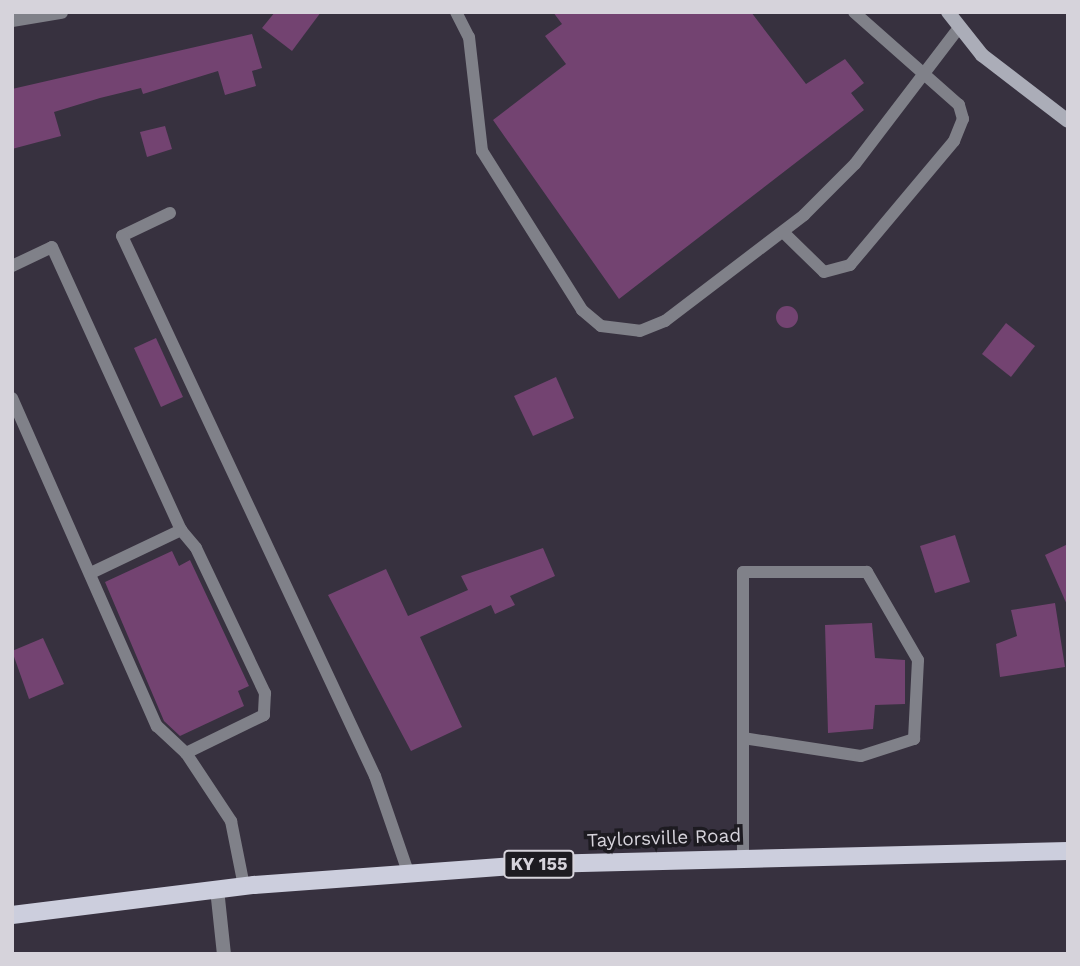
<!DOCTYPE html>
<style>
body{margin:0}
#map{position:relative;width:1080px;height:966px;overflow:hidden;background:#37313f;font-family:"Work Sans",sans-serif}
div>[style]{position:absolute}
.building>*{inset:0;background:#734371}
.round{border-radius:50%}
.lane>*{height:12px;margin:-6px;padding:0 6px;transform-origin:6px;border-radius:6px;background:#808189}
.street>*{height:14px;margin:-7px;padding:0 7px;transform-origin:7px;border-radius:7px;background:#808189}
.secondary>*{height:14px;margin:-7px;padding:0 7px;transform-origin:7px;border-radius:7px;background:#abadb8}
.primary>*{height:18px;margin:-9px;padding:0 9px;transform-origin:9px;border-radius:9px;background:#cccedd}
span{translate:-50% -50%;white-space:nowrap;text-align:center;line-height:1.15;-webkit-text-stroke:7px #1d1b21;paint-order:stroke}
.shield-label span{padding:2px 5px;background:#1d1b21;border:2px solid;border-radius:5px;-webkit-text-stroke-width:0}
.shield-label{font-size:18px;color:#d6d3db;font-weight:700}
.street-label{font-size:19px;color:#d6d3db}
.frame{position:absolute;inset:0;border:14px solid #d6d3db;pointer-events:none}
</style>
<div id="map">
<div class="building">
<div style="clip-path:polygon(275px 12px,321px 12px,292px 51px,262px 28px)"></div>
<div style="clip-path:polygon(553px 12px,751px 12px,806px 84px,845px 59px,864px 83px,851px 93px,864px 110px,619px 299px,493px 120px,566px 64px,545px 36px,562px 24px)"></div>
<div style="clip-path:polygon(252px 34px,262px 68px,252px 71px,256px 86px,225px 95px,218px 71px,143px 94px,141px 88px,100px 98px,54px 112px,61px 136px,12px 149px,12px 89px)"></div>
<div style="clip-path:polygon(165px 126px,172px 149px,147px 157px,140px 132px)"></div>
<div class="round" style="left:776px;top:306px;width:22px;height:22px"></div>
<div style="clip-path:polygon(1006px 323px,1035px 346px,1011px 377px,982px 354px)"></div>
<div style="clip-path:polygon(156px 338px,183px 397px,161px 407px,134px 348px)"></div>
<div style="clip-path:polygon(556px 377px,574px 418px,533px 436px,514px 396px)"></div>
<div style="clip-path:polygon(955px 535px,970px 582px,935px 593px,920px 546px)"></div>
<div style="clip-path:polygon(1068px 544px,1068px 607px,1045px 555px)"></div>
<div style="clip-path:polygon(543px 548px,555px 576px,510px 596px,515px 605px,495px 614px,491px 605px,420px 637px,462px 727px,411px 751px,328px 595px,386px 569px,408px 616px,468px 590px,461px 576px)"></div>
<div style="clip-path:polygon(172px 551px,179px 566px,190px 560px,249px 686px,238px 691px,244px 706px,180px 736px,164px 721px,105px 582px)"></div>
<div style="clip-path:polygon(1055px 603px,1065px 667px,1000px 677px,996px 644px,1017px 636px,1011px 610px)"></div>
<div style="clip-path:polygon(872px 623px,875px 658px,905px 660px,905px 704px,875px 705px,873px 729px,828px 733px,825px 625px)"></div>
<div style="clip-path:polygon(43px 638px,64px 684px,29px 699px,12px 651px)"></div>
</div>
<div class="lane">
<div style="left:456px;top:12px;width:28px;rotate:63deg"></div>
<div style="left:469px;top:37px;width:115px;rotate:83.5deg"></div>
<div style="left:482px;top:151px;width:188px;rotate:57.8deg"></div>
<div style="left:582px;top:310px;width:25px;rotate:40deg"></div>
<div style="left:601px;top:326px;width:39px;rotate:7deg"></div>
<div style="left:640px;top:331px;width:27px;rotate:-22deg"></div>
<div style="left:665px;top:321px;width:175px;rotate:-37.3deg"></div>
<div style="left:804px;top:215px;width:72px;rotate:-45deg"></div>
<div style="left:855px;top:164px;width:170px;rotate:-52.7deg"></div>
<div style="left:170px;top:213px;width:53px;rotate:154.4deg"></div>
<div style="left:122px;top:236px;width:596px;rotate:64.9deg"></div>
<div style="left:375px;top:776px;width:102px;rotate:71deg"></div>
<div style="left:783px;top:232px;width:57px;rotate:44.3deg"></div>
<div style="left:824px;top:272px;width:27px;rotate:-15deg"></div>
<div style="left:850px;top:265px;width:162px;rotate:-50deg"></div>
<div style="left:954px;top:141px;width:24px;rotate:-68deg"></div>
<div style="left:963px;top:119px;width:15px;rotate:-106deg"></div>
<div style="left:959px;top:105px;width:140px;rotate:-138.5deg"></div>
<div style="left:12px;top:266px;width:44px;rotate:-25.4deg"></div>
<div style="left:52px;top:247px;width:311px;rotate:65.5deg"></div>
<div style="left:181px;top:530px;width:23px;rotate:50deg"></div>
<div style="left:196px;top:548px;width:161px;rotate:64.6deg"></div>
<div style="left:265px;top:693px;width:22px;rotate:93deg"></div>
<div style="left:264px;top:715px;width:87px;rotate:154deg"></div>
<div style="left:12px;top:398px;width:359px;rotate:66.2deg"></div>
<div style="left:157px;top:726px;width:40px;rotate:43deg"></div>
<div style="left:186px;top:753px;width:82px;rotate:56.5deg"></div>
<div style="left:231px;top:821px;width:66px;rotate:78.7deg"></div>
<div style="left:93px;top:572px;width:98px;rotate:-25.5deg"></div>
<div style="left:743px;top:738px;width:119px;rotate:8.7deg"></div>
<div style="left:861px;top:756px;width:56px;rotate:-17.8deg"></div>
<div style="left:914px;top:739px;width:79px;rotate:-87.1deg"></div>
<div style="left:918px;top:660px;width:102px;rotate:-120.1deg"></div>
<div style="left:867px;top:572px;width:124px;rotate:180deg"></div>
<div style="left:743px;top:572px;width:285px;rotate:90deg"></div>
</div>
<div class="street">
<div style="left:12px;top:20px;width:50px;rotate:-9.3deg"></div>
<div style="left:217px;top:889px;width:65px;rotate:83.9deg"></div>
</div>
<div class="secondary">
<div style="left:948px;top:12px;width:55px;rotate:51.7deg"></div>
<div style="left:982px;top:55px;width:108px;rotate:37.5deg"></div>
</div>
<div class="primary">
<div style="left:12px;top:915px;width:244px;rotate:-7.1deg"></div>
<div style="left:254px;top:885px;width:289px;rotate:-4.2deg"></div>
<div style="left:542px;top:864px;width:526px;rotate:-1.42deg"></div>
</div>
<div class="shield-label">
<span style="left:539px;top:864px">KY 155</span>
</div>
<div class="street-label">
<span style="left:664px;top:838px;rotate:-2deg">Taylorsville Road</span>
</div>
<div class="frame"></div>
</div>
